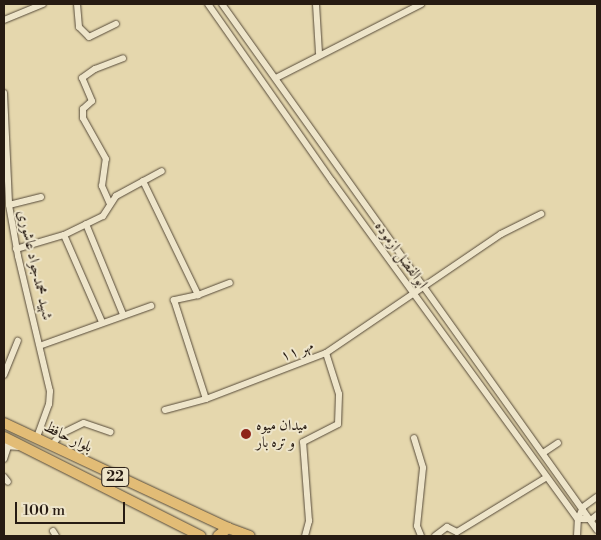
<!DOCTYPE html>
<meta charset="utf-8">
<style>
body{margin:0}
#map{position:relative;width:601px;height:540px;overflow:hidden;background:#e5d7ad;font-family:"Libre Bodoni",Amiri,serif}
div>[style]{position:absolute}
.roads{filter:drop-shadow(0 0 1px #564a39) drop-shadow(0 0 1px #564a39)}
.minor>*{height:6px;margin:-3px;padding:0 3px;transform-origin:3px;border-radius:3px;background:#eee5ca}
.primary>*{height:10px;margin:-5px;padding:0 5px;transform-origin:5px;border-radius:5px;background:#e2bc76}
.dots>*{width:14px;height:14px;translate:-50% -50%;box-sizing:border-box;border:2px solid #eee5ca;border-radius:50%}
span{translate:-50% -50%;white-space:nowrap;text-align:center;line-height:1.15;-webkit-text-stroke:4px #eee5ca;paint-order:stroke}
.shield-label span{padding:1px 4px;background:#eee5ca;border:1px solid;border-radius:4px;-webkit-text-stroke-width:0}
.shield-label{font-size:14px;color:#271b12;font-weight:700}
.street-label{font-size:15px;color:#271b12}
.poi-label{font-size:15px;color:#271b12}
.left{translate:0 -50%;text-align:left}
.frame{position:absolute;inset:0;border:5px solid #271b12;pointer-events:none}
.scale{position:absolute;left:15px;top:502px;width:110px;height:22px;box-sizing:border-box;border:2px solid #271b12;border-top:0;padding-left:6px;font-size:15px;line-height:18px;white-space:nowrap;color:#271b12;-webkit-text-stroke:4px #eee5ca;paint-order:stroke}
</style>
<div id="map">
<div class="roads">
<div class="minor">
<div style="left:77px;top:4px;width:23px;rotate:85deg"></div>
<div style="left:79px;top:27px;width:14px;rotate:45deg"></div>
<div style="left:89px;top:37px;width:30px;rotate:-26deg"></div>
<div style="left:208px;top:4px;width:216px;rotate:55deg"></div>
<div style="left:332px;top:181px;width:418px;rotate:54deg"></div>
<div style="left:222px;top:4px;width:646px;rotate:54.51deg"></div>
<div style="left:316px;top:4px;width:49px;rotate:86.5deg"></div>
<div style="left:4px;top:20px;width:42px;rotate:-22.3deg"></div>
<div style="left:276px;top:78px;width:163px;rotate:-27deg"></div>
<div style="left:4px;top:93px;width:112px;rotate:87.4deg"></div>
<div style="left:9px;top:205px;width:52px;rotate:80deg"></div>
<div style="left:18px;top:256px;width:139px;rotate:76.7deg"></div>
<div style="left:50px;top:391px;width:13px;rotate:94deg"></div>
<div style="left:49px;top:404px;width:37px;rotate:110deg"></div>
<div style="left:143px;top:181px;width:127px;rotate:64.2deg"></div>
<div style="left:198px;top:295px;width:34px;rotate:-21deg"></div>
<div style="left:110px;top:204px;width:20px;rotate:-114deg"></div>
<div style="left:102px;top:186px;width:27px;rotate:-82deg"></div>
<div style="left:106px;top:159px;width:47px;rotate:-119.3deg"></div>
<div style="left:83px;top:118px;width:9px;rotate:-90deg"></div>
<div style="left:83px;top:109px;width:12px;rotate:-42deg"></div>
<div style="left:92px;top:101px;width:25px;rotate:-113deg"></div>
<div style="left:82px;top:78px;width:16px;rotate:-35deg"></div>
<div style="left:95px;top:69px;width:30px;rotate:-21deg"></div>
<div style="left:9px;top:205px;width:33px;rotate:-14deg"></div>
<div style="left:86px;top:224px;width:97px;rotate:67.7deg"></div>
<div style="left:64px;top:235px;width:95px;rotate:66.4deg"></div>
<div style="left:16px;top:249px;width:50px;rotate:-16.3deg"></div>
<div style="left:64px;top:235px;width:43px;rotate:-26deg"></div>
<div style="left:103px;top:216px;width:24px;rotate:-57deg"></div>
<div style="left:116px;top:196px;width:52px;rotate:-28.5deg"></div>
<div style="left:198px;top:295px;width:25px;rotate:168deg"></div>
<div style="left:174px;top:300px;width:104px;rotate:72.1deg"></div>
<div style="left:42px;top:345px;width:116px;rotate:-19.7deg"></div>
<div style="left:4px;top:375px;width:37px;rotate:-68deg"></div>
<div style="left:165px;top:410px;width:42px;rotate:-15deg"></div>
<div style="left:206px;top:399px;width:129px;rotate:-21deg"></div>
<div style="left:326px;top:353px;width:212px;rotate:-34.2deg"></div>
<div style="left:501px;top:234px;width:45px;rotate:-26.6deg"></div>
<div style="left:414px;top:438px;width:31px;rotate:73deg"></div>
<div style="left:423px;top:468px;width:58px;rotate:95.9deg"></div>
<div style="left:417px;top:526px;width:11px;rotate:68deg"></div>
<div style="left:4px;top:446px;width:16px;rotate:4deg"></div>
<div style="left:51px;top:446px;width:16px;rotate:-50deg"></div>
<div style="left:61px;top:434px;width:25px;rotate:-26deg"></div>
<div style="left:84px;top:423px;width:28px;rotate:19deg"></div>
<div style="left:543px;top:453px;width:18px;rotate:-34deg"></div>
<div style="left:4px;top:459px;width:13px;rotate:-72deg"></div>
<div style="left:4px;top:477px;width:6px;rotate:51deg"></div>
<div style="left:578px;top:519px;width:14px"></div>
<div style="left:592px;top:519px;width:6px;rotate:-39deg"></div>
<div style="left:53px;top:531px;width:6px;rotate:59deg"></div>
<div style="left:305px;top:536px;width:16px;rotate:-75deg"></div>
<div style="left:309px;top:521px;width:79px;rotate:-94.3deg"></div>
<div style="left:303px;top:442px;width:39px;rotate:-27deg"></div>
<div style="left:338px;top:424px;width:30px;rotate:-88deg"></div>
<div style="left:339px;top:394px;width:43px;rotate:-107.6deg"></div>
<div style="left:435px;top:536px;width:15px;rotate:-37deg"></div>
<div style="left:447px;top:527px;width:11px;rotate:27deg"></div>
<div style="left:457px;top:532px;width:105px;rotate:-31.4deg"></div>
<div style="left:577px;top:536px;width:17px;rotate:-87deg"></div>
<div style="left:578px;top:519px;width:13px;rotate:-67deg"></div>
<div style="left:583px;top:507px;width:17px;rotate:-36deg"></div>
</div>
<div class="primary">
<div style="left:4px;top:423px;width:247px;rotate:25.1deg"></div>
<div style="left:4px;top:437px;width:220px;rotate:26.7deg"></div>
<div style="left:218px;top:536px;width:13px;rotate:-39deg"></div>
<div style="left:228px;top:528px;width:23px;rotate:20deg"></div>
</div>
</div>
<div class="dots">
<div style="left:246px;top:434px;background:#8f2418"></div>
</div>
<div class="shield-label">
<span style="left:115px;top:477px">22</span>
</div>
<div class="street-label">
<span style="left:401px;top:255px;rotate:54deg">ابوالفضل ازموده</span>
<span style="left:35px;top:265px;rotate:77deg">شهید محمدجواد عاشوری</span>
<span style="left:297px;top:351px;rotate:-21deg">مهر ۱۱</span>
<span style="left:68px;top:437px;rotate:26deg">بلوار حافظ</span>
</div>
<div class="poi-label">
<span class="left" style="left:256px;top:434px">میدان میوه<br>و تره بار</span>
</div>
<div class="frame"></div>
<div class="scale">100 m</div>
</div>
